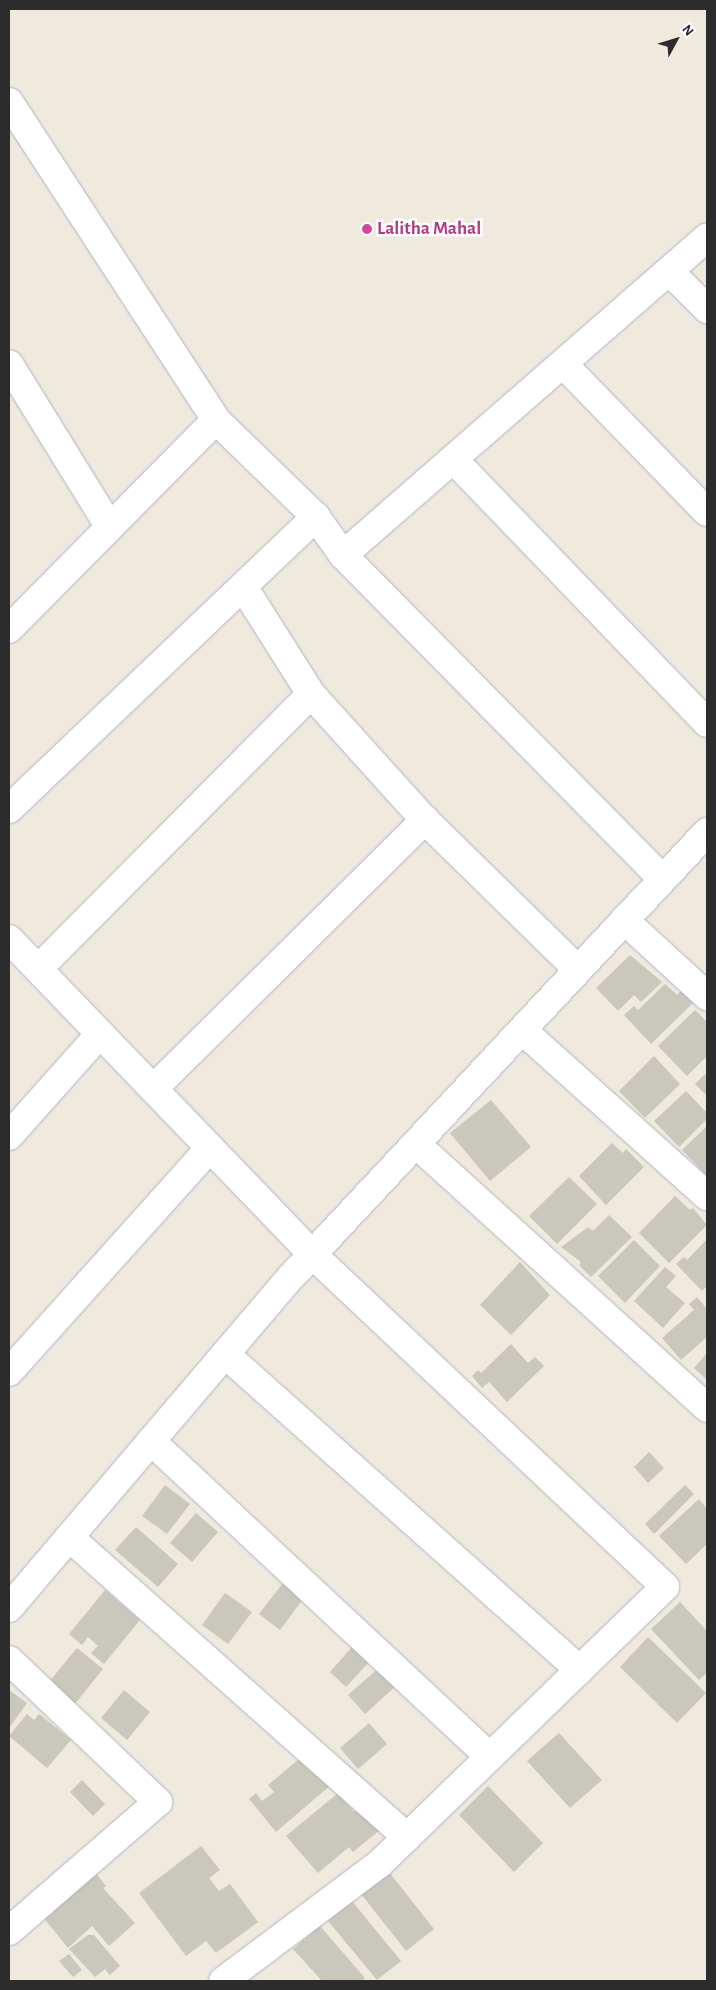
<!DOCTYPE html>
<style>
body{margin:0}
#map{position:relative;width:716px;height:1990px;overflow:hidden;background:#efe9de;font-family:"Alegreya Sans",sans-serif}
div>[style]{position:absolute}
.building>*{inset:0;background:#cac7bc}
.roads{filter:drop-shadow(0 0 1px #b2b3c1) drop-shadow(0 0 1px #b2b3c1)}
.minor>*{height:28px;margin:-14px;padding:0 14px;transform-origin:14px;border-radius:14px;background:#fff}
.dots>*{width:14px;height:14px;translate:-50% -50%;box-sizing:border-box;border:2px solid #fff;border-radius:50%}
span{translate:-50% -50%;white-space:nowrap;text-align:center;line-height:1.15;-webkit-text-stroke:5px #fff;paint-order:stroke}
.hotel-label{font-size:19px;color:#b23c85;font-weight:700}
.left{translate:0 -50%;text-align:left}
.frame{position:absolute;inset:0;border:10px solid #2c2c2c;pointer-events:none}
.north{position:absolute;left:651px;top:15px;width:50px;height:50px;-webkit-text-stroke:4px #fff;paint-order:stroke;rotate:51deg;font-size:14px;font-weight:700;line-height:20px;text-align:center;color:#2c2c2c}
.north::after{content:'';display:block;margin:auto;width:18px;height:22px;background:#2c2c2c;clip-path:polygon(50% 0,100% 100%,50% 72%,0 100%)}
</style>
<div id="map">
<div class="building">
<div style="clip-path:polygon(630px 955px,662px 982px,641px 1002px,634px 995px,618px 1011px,596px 988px)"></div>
<div style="clip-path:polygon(665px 984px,677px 995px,681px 991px,693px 1003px,651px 1044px,624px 1015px,634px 1006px,638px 1010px)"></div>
<div style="clip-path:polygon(695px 1010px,707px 1022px,707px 1056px,687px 1076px,658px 1046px)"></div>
<div style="clip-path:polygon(654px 1056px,680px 1084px,645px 1118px,619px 1091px)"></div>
<div style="clip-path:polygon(705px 1074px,707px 1077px,707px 1096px,695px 1084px)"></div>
<div style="clip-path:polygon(686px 1091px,707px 1113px,707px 1119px,679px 1147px,654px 1121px)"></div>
<div style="clip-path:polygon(491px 1100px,531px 1147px,490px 1181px,450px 1133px)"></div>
<div style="clip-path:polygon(707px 1126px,707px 1176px,682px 1150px)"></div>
<div style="clip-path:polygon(612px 1143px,623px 1153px,626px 1149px,644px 1167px,606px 1205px,579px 1176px)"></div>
<div style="clip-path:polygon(569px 1177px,597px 1204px,557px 1244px,529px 1216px)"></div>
<div style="clip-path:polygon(675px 1196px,690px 1210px,693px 1208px,707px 1225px,669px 1263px,639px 1233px)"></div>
<div style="clip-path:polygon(609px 1215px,632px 1237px,591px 1277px,579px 1265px,581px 1262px,561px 1247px,588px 1227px,593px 1231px)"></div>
<div style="clip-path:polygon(707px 1239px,707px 1286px,702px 1291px,676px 1264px,684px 1257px,687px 1260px)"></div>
<div style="clip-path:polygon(634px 1240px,660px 1266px,625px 1303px,598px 1276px)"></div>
<div style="clip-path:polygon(520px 1262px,550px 1295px,511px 1335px,480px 1305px)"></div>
<div style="clip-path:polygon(665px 1267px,676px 1276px,666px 1287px,685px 1303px,663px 1328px,634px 1301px)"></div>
<div style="clip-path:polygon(697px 1297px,707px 1309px,707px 1337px,681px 1360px,662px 1338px,694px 1310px,689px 1304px)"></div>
<div style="clip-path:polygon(511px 1344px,528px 1363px,535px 1357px,544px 1366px,507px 1402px,489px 1382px,482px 1388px,472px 1376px,478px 1370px,481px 1373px)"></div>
<div style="clip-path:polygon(707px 1353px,707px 1380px,694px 1368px)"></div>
<div style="clip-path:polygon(649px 1452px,664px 1468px,648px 1483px,634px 1467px)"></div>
<div style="clip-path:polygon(165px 1485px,190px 1504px,167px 1534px,142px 1516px)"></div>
<div style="clip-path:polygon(685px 1485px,694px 1494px,654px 1534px,645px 1524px)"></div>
<div style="clip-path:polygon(699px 1499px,707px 1509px,707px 1544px,686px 1564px,659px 1536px)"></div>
<div style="clip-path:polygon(196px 1513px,218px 1532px,192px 1562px,170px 1543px)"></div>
<div style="clip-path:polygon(136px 1527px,178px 1564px,158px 1587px,115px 1550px)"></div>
<div style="clip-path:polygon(283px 1583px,303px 1599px,280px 1630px,259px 1614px)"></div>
<div style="clip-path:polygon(105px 1590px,140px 1620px,104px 1664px,91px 1653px,98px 1646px,88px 1637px,82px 1645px,69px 1634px)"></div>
<div style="clip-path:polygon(225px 1593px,252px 1612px,228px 1644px,202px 1625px)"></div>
<div style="clip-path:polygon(680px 1602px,707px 1631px,707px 1673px,699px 1680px,651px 1629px)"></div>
<div style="clip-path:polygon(648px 1637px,706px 1693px,677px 1723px,620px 1667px)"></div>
<div style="clip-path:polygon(353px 1646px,370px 1661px,346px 1687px,330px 1672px)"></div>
<div style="clip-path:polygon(77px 1648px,103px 1669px,74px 1705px,48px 1683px)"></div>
<div style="clip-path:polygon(381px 1666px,397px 1685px,365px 1714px,348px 1695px)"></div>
<div style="clip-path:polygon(9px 1690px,27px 1703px,9px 1728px)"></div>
<div style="clip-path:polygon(124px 1690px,150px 1712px,127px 1740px,101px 1718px)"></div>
<div style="clip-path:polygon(27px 1714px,34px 1720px,39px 1714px,71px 1740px,47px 1768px,9px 1736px)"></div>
<div style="clip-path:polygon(369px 1723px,387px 1744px,358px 1769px,340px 1748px)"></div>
<div style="clip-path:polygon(559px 1733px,602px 1780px,570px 1808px,527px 1761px)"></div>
<div style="clip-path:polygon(306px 1753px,332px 1784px,276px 1832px,249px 1799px,256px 1793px,262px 1801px,274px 1792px,268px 1785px)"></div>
<div style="clip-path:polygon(82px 1780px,105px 1804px,93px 1816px,70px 1792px)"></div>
<div style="clip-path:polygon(488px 1786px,543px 1843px,514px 1872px,459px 1815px)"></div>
<div style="clip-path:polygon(338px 1793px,354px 1812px,360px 1806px,380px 1830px,353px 1852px,349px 1847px,318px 1873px,286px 1836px)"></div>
<div style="clip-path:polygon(201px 1846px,220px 1870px,209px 1878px,219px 1891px,230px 1884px,258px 1922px,216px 1953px,206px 1941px,186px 1956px,139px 1893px)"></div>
<div style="clip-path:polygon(90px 1866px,106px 1886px,103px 1888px,135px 1923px,109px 1946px,92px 1926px,68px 1948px,38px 1911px,43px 1907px,50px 1915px,53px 1913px,47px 1906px)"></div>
<div style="clip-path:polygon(389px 1872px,434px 1929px,406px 1951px,361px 1894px)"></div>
<div style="clip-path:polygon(352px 1901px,401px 1961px,377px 1980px,328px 1921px)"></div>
<div style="clip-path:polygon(320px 1926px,365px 1978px,362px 1981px,322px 1981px,293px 1949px)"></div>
<div style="clip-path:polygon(88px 1935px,94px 1935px,120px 1966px,110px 1975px,105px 1969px,95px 1977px,69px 1949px)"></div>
<div style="clip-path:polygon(69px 1954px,82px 1970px,73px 1977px,59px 1961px)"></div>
</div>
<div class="roads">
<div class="minor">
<div style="left:9px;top:102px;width:379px;rotate:56.9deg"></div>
<div style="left:216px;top:420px;width:139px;rotate:44.1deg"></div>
<div style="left:316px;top:517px;width:47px;rotate:54.6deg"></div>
<div style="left:343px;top:555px;width:455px;rotate:45.4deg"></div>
<div style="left:669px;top:271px;width:54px;rotate:45deg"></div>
<div style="left:9px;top:364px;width:190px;rotate:58.3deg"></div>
<div style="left:563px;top:364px;width:206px;rotate:45.8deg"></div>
<div style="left:453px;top:459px;width:366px;rotate:46.1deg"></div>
<div style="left:343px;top:555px;width:483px;rotate:-41.1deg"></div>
<div style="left:244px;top:588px;width:125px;rotate:57.7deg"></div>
<div style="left:311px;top:694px;width:170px;rotate:47.9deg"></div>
<div style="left:425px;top:820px;width:214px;rotate:44.4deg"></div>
<div style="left:9px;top:629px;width:294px;rotate:-45.3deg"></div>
<div style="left:9px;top:809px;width:424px;rotate:-43.6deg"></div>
<div style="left:624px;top:920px;width:113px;rotate:42.5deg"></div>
<div style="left:9px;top:939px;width:437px;rotate:46.1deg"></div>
<div style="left:312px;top:1254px;width:485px;rotate:43.3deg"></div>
<div style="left:665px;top:1587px;width:398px;rotate:135.9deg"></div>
<div style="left:379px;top:1864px;width:195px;rotate:143.1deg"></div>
<div style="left:38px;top:969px;width:387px;rotate:-45.2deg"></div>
<div style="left:522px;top:1030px;width:249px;rotate:41.9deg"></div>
<div style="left:153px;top:1089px;width:383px;rotate:-44.7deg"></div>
<div style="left:9px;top:1136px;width:137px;rotate:-48.3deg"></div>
<div style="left:416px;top:1144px;width:393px;rotate:42.2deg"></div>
<div style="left:225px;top:1354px;width:475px;rotate:41.7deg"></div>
<div style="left:9px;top:1372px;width:301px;rotate:-48.1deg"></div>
<div style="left:151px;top:1441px;width:463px;rotate:43deg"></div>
<div style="left:69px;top:1537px;width:452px;rotate:41.6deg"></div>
<div style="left:9px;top:1608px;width:436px;rotate:-49.6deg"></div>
<div style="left:292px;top:1276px;width:608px;rotate:-46.93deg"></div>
<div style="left:9px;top:1660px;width:206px;rotate:43.6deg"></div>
<div style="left:158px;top:1802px;width:197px;rotate:139.1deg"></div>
</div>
</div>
<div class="dots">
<div style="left:367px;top:229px;background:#d1479c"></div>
</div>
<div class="hotel-label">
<span class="left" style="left:377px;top:229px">Lalitha Mahal</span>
</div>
<div class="frame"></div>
<div class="north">N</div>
</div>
